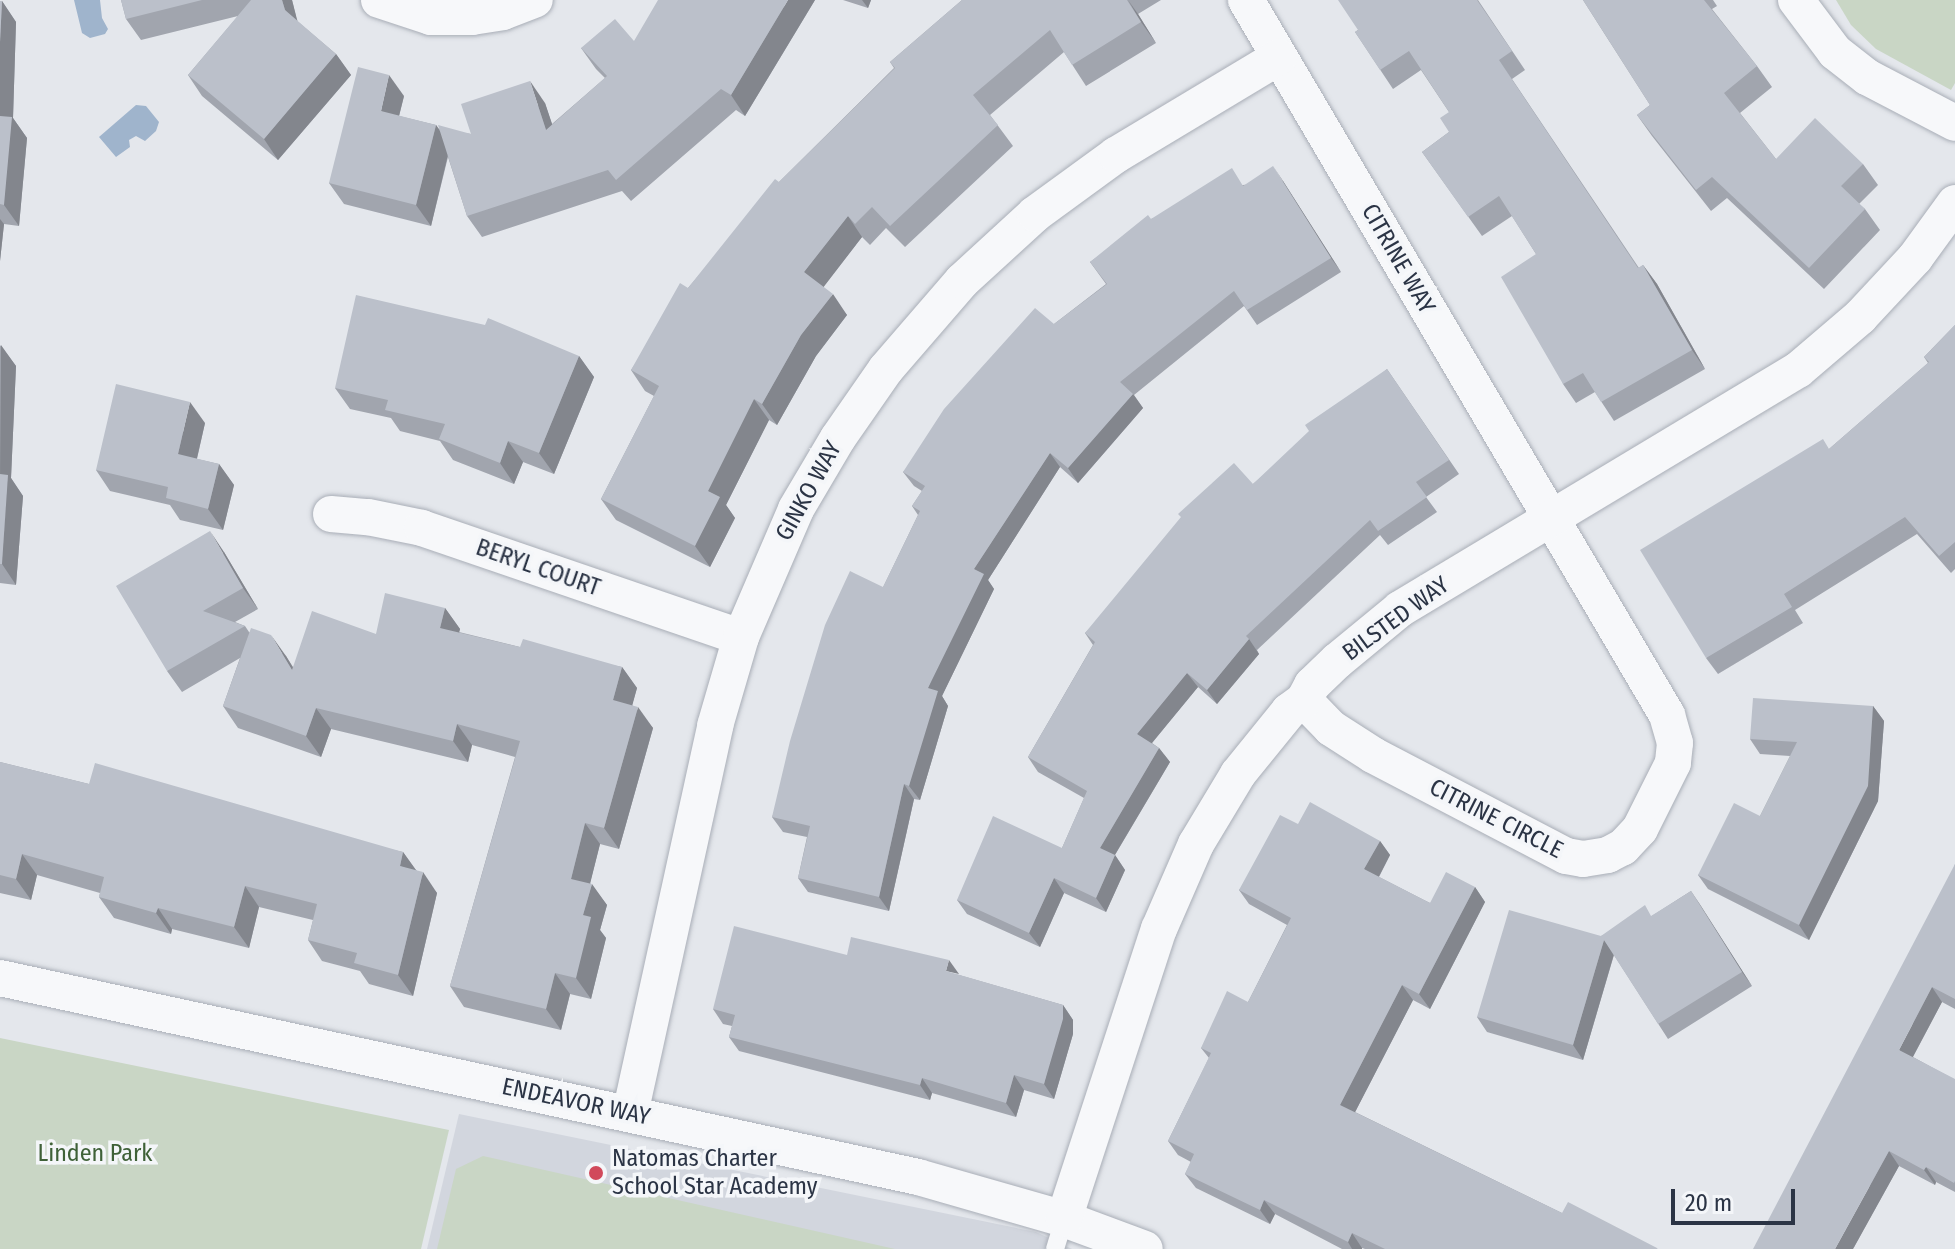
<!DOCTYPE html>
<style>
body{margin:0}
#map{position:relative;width:1955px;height:1249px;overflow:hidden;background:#e4e7ec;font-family:"Fira Sans Condensed",sans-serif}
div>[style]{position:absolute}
.built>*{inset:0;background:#d2d6de}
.green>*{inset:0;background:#c9d6c5}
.water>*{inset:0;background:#9fb4cc}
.roads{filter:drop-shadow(0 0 2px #a9aeb7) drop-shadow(0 0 2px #a9aeb7)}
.service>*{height:18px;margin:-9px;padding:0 9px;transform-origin:9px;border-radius:9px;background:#f7f8fa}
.minor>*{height:36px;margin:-18px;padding:0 18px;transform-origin:18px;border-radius:18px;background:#f7f8fa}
.wall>*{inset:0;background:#a1a5ae}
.shaded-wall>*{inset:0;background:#83868d}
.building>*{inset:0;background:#bbc0ca}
.dots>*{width:22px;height:22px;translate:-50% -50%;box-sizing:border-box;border:4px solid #f4f6f9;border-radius:50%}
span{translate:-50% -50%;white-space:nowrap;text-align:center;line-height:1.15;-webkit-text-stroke:7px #f4f6f9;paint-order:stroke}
.street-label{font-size:24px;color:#2b3445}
.park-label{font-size:24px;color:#3f6138}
.poi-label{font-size:24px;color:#2b3445}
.left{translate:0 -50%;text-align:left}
.scale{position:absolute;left:1671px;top:1189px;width:124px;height:36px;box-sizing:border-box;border:4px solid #2b3445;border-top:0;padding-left:10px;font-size:24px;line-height:28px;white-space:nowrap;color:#2b3445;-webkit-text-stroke:6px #f4f6f9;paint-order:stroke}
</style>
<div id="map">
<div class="built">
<div style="clip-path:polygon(459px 1114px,1036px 1232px,1072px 1249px,427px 1249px)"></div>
</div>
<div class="green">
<div style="clip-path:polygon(1836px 0,1955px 0,1955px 83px,1951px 90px,1876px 49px,1851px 25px)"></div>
<div style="clip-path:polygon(0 1038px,449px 1130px,421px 1249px,0 1249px)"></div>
<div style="clip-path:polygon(483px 1156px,895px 1249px,437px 1249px,456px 1169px)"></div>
</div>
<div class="water">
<div style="clip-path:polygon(74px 0,100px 0,102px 18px,108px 29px,105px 34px,90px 38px,82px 33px)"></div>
<div style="clip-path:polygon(136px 105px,146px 106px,159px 122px,156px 131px,145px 141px,136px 136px,129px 140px,130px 147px,116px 157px,99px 137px)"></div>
</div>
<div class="roads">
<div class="service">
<div style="left:1055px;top:1249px;width:31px;rotate:-73deg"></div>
</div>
<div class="minor">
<div style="left:379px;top:0;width:55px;rotate:18.1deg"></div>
<div style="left:431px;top:17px;width:41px"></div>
<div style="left:472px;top:17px;width:31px;rotate:-9deg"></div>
<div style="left:503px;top:12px;width:34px;rotate:-21deg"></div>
<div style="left:1246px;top:0;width:830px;rotate:59.51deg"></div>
<div style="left:1667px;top:715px;width:29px;rotate:74deg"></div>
<div style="left:1675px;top:743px;width:20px;rotate:96deg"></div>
<div style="left:1673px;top:763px;width:74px;rotate:116.6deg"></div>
<div style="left:1640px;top:829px;width:25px;rotate:133deg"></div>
<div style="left:1623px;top:847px;width:17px;rotate:152deg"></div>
<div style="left:1608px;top:855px;width:25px;rotate:171deg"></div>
<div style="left:1583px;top:859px;width:17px;rotate:-170deg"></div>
<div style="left:1566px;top:856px;width:218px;rotate:-152.4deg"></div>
<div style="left:1373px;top:755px;width:50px;rotate:-147.3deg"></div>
<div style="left:1331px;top:728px;width:39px;rotate:-134deg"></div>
<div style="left:1796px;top:0;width:65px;rotate:53.1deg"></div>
<div style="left:1835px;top:52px;width:41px;rotate:38deg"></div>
<div style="left:1867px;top:77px;width:99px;rotate:27.6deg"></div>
<div style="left:331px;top:514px;width:37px;rotate:5deg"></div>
<div style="left:368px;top:517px;width:55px;rotate:11.5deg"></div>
<div style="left:422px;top:528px;width:337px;rotate:18.9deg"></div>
<div style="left:0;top:978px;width:939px;rotate:12.23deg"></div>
<div style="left:918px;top:1177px;width:152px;rotate:16deg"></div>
<div style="left:1064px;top:1219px;width:86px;rotate:20.3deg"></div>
<div style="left:630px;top:1114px;width:397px;rotate:-77.6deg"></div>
<div style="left:715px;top:726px;width:93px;rotate:-73.7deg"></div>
<div style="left:741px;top:637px;width:139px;rotate:-66.7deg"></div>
<div style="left:796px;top:509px;width:82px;rotate:-59.4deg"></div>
<div style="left:838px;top:438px;width:84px;rotate:-55.2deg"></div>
<div style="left:886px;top:369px;width:116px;rotate:-49.2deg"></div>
<div style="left:962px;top:281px;width:99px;rotate:-42.5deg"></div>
<div style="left:1035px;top:214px;width:100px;rotate:-36.1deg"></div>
<div style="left:1116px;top:155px;width:190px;rotate:-31deg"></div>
<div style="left:1064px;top:1219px;width:305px;rotate:-71.9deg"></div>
<div style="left:1159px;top:929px;width:93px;rotate:-66.5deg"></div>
<div style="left:1196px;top:844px;width:82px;rotate:-59deg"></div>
<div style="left:1238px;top:774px;width:81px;rotate:-51deg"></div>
<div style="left:1289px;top:711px;width:19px;rotate:-36deg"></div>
<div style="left:1304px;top:700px;width:17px;rotate:-62deg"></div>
<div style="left:1312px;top:685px;width:35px;rotate:-44deg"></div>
<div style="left:1337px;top:661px;width:82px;rotate:-39.5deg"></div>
<div style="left:1400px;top:609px;width:464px;rotate:-31deg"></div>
<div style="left:1798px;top:370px;width:82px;rotate:-40.5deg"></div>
<div style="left:1860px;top:317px;width:81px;rotate:-47deg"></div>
<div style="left:1915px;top:258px;width:68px;rotate:-54deg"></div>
</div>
</div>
<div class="wall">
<div style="clip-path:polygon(121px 0,292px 0,297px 21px,336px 54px,351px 75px,278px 160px,202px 96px,188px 75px,238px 16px,141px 40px,126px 19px)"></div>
<div style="clip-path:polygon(815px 0,745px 116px,736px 110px,631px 201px,622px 191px,482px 237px,467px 216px,448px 157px,431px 226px,344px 204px,329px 183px,404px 96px,399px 116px,436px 125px,439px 129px,471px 134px,545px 103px,552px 124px,605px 78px,596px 69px,581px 48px,634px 41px)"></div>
<div style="clip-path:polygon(843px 0,871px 0,868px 8px)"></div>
<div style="clip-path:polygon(962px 0,1161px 0,1138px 14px,1156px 43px,1086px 86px,1064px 52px,990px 115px,1013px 146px,905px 247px,886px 228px,870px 245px,862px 237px,823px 287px,847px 315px,816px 356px,777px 425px,769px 420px,726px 505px,735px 518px,710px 567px,616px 520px,601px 499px,654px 396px,645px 391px,631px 370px,688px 288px,779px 182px,894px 68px,890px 62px)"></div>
<div style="clip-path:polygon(1478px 0,1525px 70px,1512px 79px,1639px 268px,1643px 265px,1657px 284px,1705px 369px,1614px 421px,1595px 392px,1576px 403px,1563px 384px,1536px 254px,1512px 216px,1482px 236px,1422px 152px,1449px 132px,1449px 112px,1421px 70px,1393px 89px,1355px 32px,1358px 30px)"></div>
<div style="clip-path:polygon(1583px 0,1713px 0,1717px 6px,1712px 9px,1757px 66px,1772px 87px,1740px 113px,1776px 159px,1863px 164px,1878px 185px,1859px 204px,1865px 209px,1880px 230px,1824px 289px,1727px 198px,1711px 211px,1652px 136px,1637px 115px,1650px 105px)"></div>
<div style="clip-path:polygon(0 1px,2px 1px,16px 22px,13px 118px,27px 138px,19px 226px,4px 224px,0 261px)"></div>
<div style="clip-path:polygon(1283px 181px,1341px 272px,1257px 325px,1244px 306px,1134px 395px,1143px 408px,1078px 483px,1060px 467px,988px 580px,994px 589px,942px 696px,948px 706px,920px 800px,914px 799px,889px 911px,808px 892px,798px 878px,807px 837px,783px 832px,772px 817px,918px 515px,912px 506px,922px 491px,914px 486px,903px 472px,1054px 324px,1106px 284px,1090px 262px,1151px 219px,1243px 185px)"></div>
<div style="clip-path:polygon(1955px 325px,1955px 569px,1951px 573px,1917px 534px,1795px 610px,1803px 623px,1718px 674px,1706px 658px,1829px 449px,1928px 363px,1924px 357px)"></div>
<div style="clip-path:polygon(0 345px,16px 366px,11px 478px,23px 496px,16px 585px,0 583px)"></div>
<div style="clip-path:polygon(579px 356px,594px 377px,554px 474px,523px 462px,514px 484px,453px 460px,440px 441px,400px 431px,391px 418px,350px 409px,335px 388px)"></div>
<div style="clip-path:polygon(1387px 369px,1459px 474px,1426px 497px,1437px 512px,1388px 545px,1380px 535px,1257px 650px,1259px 654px,1217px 704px,1198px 687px,1152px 743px,1159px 748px,1170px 762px,1115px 855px,1125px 870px,1106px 912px,1064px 893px,1040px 947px,967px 914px,957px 900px,1062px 848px,1084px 798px,1038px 772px,1028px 757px,1093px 645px,1085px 633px,1253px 484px)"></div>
<div style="clip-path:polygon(205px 423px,197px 459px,219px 464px,234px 485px,223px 530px,180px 520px,170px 505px,110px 491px,96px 470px)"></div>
<div style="clip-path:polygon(224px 552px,258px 609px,235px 622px,245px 626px,249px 632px,286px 656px,293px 667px,376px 634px,445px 608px,460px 629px,459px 632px,520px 647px,622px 667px,637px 688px,632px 705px,653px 728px,619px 849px,600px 844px,590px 883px,607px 905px,600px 930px,606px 938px,591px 999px,570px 994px,561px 1030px,464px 1007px,450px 986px,515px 757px,472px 745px,468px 762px,331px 729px,321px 757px,238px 728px,223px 706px,240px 658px,182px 692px,167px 671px)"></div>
<div style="clip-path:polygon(1873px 706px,1884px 721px,1878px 801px,1809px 940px,1708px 889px,1698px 875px,1760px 816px,1790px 756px,1760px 754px,1750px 739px)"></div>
<div style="clip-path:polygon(0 762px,89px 784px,403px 852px,416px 870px,437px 893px,413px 996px,369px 984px,360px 971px,322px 961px,308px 940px,313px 920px,259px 907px,249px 948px,172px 929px,171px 934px,114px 918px,99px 897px,100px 893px,37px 875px,31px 900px,0 893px)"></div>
<div style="clip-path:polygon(1298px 824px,1380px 841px,1390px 855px,1379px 877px,1430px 903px,1475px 887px,1485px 902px,1430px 1009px,1413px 1000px,1355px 1112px,1562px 1213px,1658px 1249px,1365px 1249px,1362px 1248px,1362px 1249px,1342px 1249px,1275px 1214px,1270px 1224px,1196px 1188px,1185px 1174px,1191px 1162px,1178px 1155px,1168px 1141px,1209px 1058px,1201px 1048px,1248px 1002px,1287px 925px,1249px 904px,1239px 890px)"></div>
<div style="clip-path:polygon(1955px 864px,1955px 1009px,1942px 1002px,1913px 1057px,1955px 1080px,1955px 1192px,1936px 1182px,1935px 1185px,1899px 1166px,1853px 1249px)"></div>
<div style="clip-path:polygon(1691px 891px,1752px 986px,1668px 1039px,1614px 955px,1583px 1060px,1487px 1032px,1477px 1017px,1601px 936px,1652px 916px)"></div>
<div style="clip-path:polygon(847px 955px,959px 975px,1063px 1005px,1073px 1020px,1073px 1034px,1054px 1099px,1024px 1090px,1016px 1117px,932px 1093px,930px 1100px,739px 1051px,729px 1037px,732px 1026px,723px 1024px,713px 1009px)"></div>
</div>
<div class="shaded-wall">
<div style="clip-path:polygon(282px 0,292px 0,300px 31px,285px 10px)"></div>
<div style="clip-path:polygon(788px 0,815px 0,745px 116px,731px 95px)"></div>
<div style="clip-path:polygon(862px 0,871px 0,868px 8px)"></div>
<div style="clip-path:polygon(1128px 0,1138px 14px,1156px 43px,1141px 22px)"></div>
<div style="clip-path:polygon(2px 1px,16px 22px,13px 118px,27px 138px,19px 226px,4px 205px,0 119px,0 42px)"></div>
<div style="clip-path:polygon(336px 54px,351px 75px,278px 160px,264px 139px)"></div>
<div style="clip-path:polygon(389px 75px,404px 96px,395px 132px,381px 111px)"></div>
<div style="clip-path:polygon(530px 81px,545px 103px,561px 151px,546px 130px)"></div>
<div style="clip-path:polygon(436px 125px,450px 146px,431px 226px,416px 205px)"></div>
<div style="clip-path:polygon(1273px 166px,1283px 181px,1341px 272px,1331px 258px)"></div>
<div style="clip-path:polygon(848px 216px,862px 237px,819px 293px,804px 272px)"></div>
<div style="clip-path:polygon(0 219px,4px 224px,0 261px)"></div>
<div style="clip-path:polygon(1643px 265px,1657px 284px,1705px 369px,1692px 350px)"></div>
<div style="clip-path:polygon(833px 294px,847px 315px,816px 356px,777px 425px,762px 404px,801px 335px)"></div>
<div style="clip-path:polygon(1px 345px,16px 366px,11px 478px,23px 496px,16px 585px,2px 564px,0 480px)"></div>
<div style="clip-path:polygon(579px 356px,594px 377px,554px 474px,539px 453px)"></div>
<div style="clip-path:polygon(1133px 394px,1143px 408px,1078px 483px,1068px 468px)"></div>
<div style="clip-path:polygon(754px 399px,769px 420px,726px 505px,735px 518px,710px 567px,695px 546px,708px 491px)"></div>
<div style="clip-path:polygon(190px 402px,205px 423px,193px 475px,178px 454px)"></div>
<div style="clip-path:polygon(508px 441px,523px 462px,514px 484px,500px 463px)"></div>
<div style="clip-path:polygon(1050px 453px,1060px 467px,988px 580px,994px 589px,942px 696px,948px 706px,920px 800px,909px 786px,928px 688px,974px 569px)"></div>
<div style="clip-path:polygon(219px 464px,234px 485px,223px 530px,208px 509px)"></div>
<div style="clip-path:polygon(210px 531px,224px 552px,258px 609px,243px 588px)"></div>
<div style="clip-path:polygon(445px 608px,460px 629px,455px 649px,440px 628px)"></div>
<div style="clip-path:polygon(271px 635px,286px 656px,307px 691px,292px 670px)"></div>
<div style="clip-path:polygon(1249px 639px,1259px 654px,1217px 704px,1207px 690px)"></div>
<div style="clip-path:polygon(622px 667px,637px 688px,628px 721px,613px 700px)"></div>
<div style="clip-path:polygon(1187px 673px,1198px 687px,1147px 749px,1137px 734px)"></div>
<div style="clip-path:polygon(1873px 706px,1884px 721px,1878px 801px,1809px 940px,1799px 925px)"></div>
<div style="clip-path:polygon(638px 707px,653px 728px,619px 849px,604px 828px)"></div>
<div style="clip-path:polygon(316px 708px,331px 729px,321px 757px,306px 736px)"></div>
<div style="clip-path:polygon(457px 724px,472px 745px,468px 762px,453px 741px)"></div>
<div style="clip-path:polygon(1159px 748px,1170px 762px,1110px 863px,1100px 848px)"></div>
<div style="clip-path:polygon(904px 784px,914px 799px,889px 911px,879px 897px)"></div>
<div style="clip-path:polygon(585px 823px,600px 844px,586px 900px,571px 879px)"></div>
<div style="clip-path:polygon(1380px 841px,1390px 855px,1375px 884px,1364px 869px)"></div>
<div style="clip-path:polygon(403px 852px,418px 873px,400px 866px)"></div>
<div style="clip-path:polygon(22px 854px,37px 875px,31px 900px,16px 879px)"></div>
<div style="clip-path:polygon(1115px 855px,1125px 870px,1106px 912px,1096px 898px)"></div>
<div style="clip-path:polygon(423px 872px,437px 893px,413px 996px,398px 975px)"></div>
<div style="clip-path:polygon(1054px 878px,1064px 893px,1040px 947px,1029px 933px)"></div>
<div style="clip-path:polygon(592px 884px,607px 905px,600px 930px,606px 938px,591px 999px,576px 978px,583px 915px)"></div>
<div style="clip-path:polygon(245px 886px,259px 907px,249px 948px,234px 927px)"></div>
<div style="clip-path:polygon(1475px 887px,1485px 902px,1430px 1009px,1419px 994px)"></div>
<div style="clip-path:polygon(1691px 891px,1701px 906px,1752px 986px,1742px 972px)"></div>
<div style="clip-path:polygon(158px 908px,172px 929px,171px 934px,156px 913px)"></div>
<div style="clip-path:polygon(1604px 940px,1614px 954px,1583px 1060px,1573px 1045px)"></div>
<div style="clip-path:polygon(949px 960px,959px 974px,946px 971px)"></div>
<div style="clip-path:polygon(555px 973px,570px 994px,561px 1030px,546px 1009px)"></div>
<div style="clip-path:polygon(1402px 985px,1413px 1000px,1351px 1120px,1340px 1105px)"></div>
<div style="clip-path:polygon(1932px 987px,1942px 1002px,1909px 1064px,1899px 1050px)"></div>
<div style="clip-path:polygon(1063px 1005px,1073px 1020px,1073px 1034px,1054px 1099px,1044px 1084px)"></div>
<div style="clip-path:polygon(1014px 1075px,1024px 1090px,1016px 1117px,1006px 1103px)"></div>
<div style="clip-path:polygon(922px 1078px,932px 1093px,930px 1100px,920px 1085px)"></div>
<div style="clip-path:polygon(1889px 1151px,1899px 1166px,1853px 1249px,1835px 1249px)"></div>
<div style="clip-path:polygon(1926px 1167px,1936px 1182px,1935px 1185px,1924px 1170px)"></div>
<div style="clip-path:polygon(1264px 1200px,1275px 1214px,1270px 1224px,1260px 1210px)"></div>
<div style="clip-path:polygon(1352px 1233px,1362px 1248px,1362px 1249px,1352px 1249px,1348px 1242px)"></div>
</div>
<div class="building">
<div style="clip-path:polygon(121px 0,202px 0,126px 19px)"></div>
<div style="clip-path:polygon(251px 0,282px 0,285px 10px,336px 54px,264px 139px,188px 75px)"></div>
<div style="clip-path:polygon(658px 0,788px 0,731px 95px,721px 89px,616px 180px,608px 170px,467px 216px,438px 125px,471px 134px,461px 104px,530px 81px,546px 130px,607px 76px,581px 48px,615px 19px,634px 41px)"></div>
<div style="clip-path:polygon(962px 0,1127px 0,1141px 22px,1072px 65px,1050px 30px,973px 95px,998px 125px,890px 226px,872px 207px,855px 224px,848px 216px,804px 272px,833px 294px,801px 335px,762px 404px,754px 399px,708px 491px,720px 497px,695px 546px,601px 499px,659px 386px,631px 370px,680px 283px,688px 288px,775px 179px,779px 182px,895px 68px,890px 62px)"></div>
<div style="clip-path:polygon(1338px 0,1477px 0,1512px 51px,1499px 60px,1638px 268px,1643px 265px,1692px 350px,1601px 402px,1583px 373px,1563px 384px,1501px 277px,1536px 254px,1499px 196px,1468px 217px,1422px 152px,1449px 132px,1440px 118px,1449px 112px,1409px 51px,1380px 70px,1355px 32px,1358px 30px)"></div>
<div style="clip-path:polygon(1583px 0,1704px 0,1757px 66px,1724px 93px,1776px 159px,1815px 118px,1863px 164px,1841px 186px,1865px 209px,1809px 268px,1712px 177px,1696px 190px,1637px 115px,1650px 105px)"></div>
<div style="clip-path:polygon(0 1px,2px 1px,0 42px)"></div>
<div style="clip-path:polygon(358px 67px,389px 75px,381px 111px,436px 125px,416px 205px,329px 183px)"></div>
<div style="clip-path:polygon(0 116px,12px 117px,4px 205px,0 204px)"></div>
<div style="clip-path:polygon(1273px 166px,1331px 258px,1247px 310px,1234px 291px,1120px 382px,1133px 394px,1068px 468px,1050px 453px,974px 569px,984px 574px,928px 688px,938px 691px,909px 786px,904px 784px,879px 897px,798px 878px,810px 826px,772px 817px,790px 741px,825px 625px,850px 571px,883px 587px,920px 511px,912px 506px,925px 486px,903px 472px,944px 409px,1035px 308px,1054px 324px,1107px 284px,1090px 262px,1148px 215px,1151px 219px,1232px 168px,1243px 186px)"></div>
<div style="clip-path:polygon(356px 295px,485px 325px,488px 318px,579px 356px,539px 453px,508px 441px,500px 463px,439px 439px,445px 424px,385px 410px,388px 400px,335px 388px)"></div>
<div style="clip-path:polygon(1955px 325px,1955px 542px,1939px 556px,1905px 517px,1784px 594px,1792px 607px,1706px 658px,1640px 550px,1823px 439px,1829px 449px,1929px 362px,1924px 357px)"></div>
<div style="clip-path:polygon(1387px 369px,1449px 460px,1416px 482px,1427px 497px,1378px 531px,1370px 520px,1246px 636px,1249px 639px,1207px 690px,1187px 673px,1137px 734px,1159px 748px,1100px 848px,1115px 855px,1096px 898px,1054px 878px,1029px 933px,957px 900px,993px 816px,1062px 848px,1087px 791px,1028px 757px,1095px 642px,1085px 633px,1181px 517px,1178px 514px,1234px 463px,1253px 484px,1309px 431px,1305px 425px)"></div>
<div style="clip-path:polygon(116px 384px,190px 402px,178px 454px,219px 464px,208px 509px,166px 498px,168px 487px,96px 470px)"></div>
<div style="clip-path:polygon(0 474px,8px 475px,2px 564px,0 564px)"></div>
<div style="clip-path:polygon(210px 531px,243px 588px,203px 611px,245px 626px,167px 671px,116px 586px)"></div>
<div style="clip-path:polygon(385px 593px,445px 608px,440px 628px,520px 647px,523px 639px,622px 667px,613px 700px,638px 707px,604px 828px,585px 823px,571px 879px,592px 884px,583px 915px,591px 917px,576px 978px,555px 973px,546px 1009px,450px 986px,520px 741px,457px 724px,453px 741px,316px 708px,306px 736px,223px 706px,251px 628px,271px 635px,292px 670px,312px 611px,376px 634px)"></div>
<div style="clip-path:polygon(1753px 698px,1873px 706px,1868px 786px,1799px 925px,1698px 875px,1734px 803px,1760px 816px,1797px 742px,1750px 739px)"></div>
<div style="clip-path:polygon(0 762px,89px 784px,95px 763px,403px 852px,400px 866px,423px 872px,398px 975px,354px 963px,357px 953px,308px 940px,317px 904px,245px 886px,234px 927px,158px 908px,156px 913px,99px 897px,104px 877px,22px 854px,16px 879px,0 875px)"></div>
<div style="clip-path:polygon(1310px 802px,1380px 841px,1364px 869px,1430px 903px,1446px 872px,1475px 887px,1419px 994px,1402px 985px,1340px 1105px,1562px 1213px,1568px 1202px,1657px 1248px,1656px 1249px,1385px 1249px,1352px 1233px,1348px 1242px,1264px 1200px,1260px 1210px,1185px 1174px,1194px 1154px,1168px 1141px,1211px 1053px,1201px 1048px,1227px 991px,1248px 1002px,1291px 918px,1239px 890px,1280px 815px,1298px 824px)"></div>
<div style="clip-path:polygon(1955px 864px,1955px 999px,1932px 987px,1899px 1050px,1955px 1079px,1955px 1181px,1954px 1183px,1926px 1167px,1924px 1170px,1889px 1151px,1835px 1249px,1753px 1249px)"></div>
<div style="clip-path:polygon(1691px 891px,1742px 972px,1658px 1024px,1604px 940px,1573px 1045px,1477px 1017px,1509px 910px,1601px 936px,1645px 905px,1651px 916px)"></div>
<div style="clip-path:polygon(734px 926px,847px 955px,851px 937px,949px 960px,946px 971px,1063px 1005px,1063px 1019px,1044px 1084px,1014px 1075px,1006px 1103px,922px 1078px,920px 1085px,729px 1037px,735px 1015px,713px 1009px)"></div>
</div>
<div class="dots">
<div style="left:596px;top:1173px;background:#d1495b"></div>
</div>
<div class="street-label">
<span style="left:1398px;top:259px;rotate:60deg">CITRINE WAY</span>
<span style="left:809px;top:491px;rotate:-61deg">GINKO WAY</span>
<span style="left:538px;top:568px;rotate:19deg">BERYL COURT</span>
<span style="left:1396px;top:619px;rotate:-36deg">BILSTED WAY</span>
<span style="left:1496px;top:819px;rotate:27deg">CITRINE CIRCLE</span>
<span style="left:576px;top:1102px;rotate:12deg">ENDEAVOR WAY</span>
</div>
<div class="park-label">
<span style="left:95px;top:1154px">Linden Park</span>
</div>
<div class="poi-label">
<span class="left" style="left:612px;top:1173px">Natomas Charter<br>School Star Academy</span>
</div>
<div class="scale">20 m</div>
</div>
